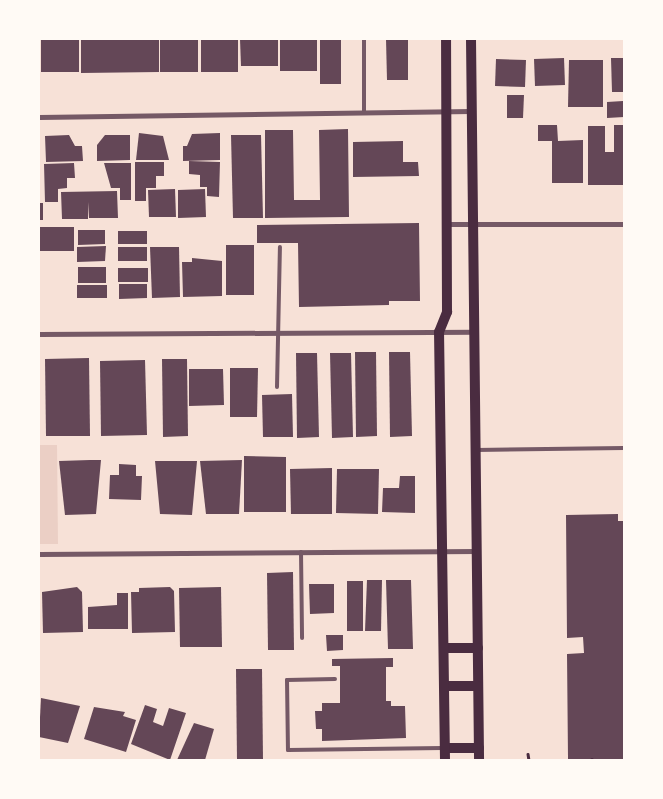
<!DOCTYPE html>
<style>
body{margin:0}
#map{position:relative;width:663px;height:799px;overflow:hidden;background:#f7e1d7;font-family:"Roboto Serif",serif}
div>[style]{position:absolute}
.green>*{inset:0;background:#ebcfc5}
.building>*{inset:0;background:#644757}
.path>*{height:2.5px;margin:-1.25px;padding:0 1.25px;transform-origin:1.25px;border-radius:1.25px;background:#4a2c40}
.service>*{height:4px;margin:-2px;padding:0 2px;transform-origin:2px;border-radius:2px;background:#755966}
.minor>*{height:5px;margin:-2.5px;padding:0 2.5px;transform-origin:2.5px;border-radius:2.5px;background:#755966}
.secondary>*{height:10px;margin:-5px;padding:0 5px;transform-origin:5px;border-radius:5px;background:#4a2c40}
span{translate:-50% -50%;white-space:nowrap;text-align:center;line-height:1.15;-webkit-text-stroke:4px #fffaf5;paint-order:stroke}
.frame{position:absolute;inset:0;border:40px solid #fffaf5;pointer-events:none}
</style>
<div id="map">
<div class="green">
<div style="clip-path:polygon(39px 445px,57px 445px,58px 544px,39px 544px)"></div>
</div>
<div class="building">
<div style="clip-path:polygon(41px 39px,79px 39px,79px 72px,41px 72px)"></div>
<div style="clip-path:polygon(159px 39px,159px 72px,81px 73px,81px 40px)"></div>
<div style="clip-path:polygon(160px 39px,198px 39px,198px 72px,160px 72px)"></div>
<div style="clip-path:polygon(201px 39px,238px 39px,238px 72px,201px 72px)"></div>
<div style="clip-path:polygon(240px 39px,278px 39px,278px 66px,241px 66px)"></div>
<div style="clip-path:polygon(280px 39px,317px 39px,317px 71px,280px 71px)"></div>
<div style="clip-path:polygon(320px 39px,341px 39px,341px 84px,320px 84px)"></div>
<div style="clip-path:polygon(386px 39px,408px 39px,408px 80px,387px 80px)"></div>
<div style="clip-path:polygon(564px 58px,565px 85px,535px 86px,534px 59px)"></div>
<div style="clip-path:polygon(611px 58px,624px 58px,624px 92px,612px 92px)"></div>
<div style="clip-path:polygon(496px 59px,526px 60px,525px 87px,495px 86px)"></div>
<div style="clip-path:polygon(569px 60px,603px 60px,603px 107px,568px 107px)"></div>
<div style="clip-path:polygon(507px 95px,524px 95px,523px 118px,507px 118px)"></div>
<div style="clip-path:polygon(623px 101px,624px 117px,607px 118px,607px 102px)"></div>
<div style="clip-path:polygon(538px 125px,557px 125px,558px 141px,583px 140px,583px 183px,552px 183px,552px 141px,538px 141px)"></div>
<div style="clip-path:polygon(614px 125px,624px 125px,624px 185px,588px 185px,588px 126px,605px 126px,605px 152px,614px 152px)"></div>
<div style="clip-path:polygon(348px 129px,349px 217px,265px 218px,265px 130px,293px 130px,294px 200px,320px 200px,319px 130px)"></div>
<div style="clip-path:polygon(139px 133px,163px 136px,169px 160px,136px 160px)"></div>
<div style="clip-path:polygon(220px 133px,220px 160px,183px 161px,183px 146px,187px 146px,192px 134px)"></div>
<div style="clip-path:polygon(69px 135px,75px 146px,82px 146px,83px 161px,46px 162px,45px 136px)"></div>
<div style="clip-path:polygon(105px 135px,130px 135px,130px 160px,97px 161px,97px 145px)"></div>
<div style="clip-path:polygon(231px 135px,261px 135px,263px 218px,233px 218px)"></div>
<div style="clip-path:polygon(403px 141px,403px 162px,418px 162px,419px 176px,353px 177px,353px 142px)"></div>
<div style="clip-path:polygon(189px 161px,220px 162px,219px 197px,207px 196px,207px 187px,200px 187px,200px 175px,189px 174px)"></div>
<div style="clip-path:polygon(135px 162px,164px 162px,164px 176px,156px 176px,156px 188px,146px 188px,146px 201px,135px 201px)"></div>
<div style="clip-path:polygon(74px 163px,75px 178px,67px 178px,67px 188px,58px 189px,58px 202px,45px 202px,44px 164px)"></div>
<div style="clip-path:polygon(104px 163px,131px 163px,131px 200px,120px 200px,120px 188px,111px 188px)"></div>
<div style="clip-path:polygon(175px 189px,176px 217px,149px 217px,148px 190px)"></div>
<div style="clip-path:polygon(205px 189px,206px 217px,178px 218px,178px 190px)"></div>
<div style="clip-path:polygon(117px 191px,118px 218px,89px 218px,88px 202px,88px 219px,62px 219px,61px 192px)"></div>
<div style="clip-path:polygon(39px 203px,43px 203px,43px 220px,39px 220px)"></div>
<div style="clip-path:polygon(419px 223px,420px 301px,389px 301px,389px 305px,299px 307px,298px 243px,257px 243px,257px 225px)"></div>
<div style="clip-path:polygon(39px 227px,74px 227px,74px 251px,39px 251px)"></div>
<div style="clip-path:polygon(78px 230px,105px 230px,105px 244px,78px 245px)"></div>
<div style="clip-path:polygon(118px 231px,147px 231px,147px 244px,118px 244px)"></div>
<div style="clip-path:polygon(226px 245px,254px 245px,254px 295px,226px 295px)"></div>
<div style="clip-path:polygon(106px 246px,105px 261px,77px 262px,77px 247px)"></div>
<div style="clip-path:polygon(118px 247px,147px 247px,147px 261px,118px 261px)"></div>
<div style="clip-path:polygon(150px 247px,179px 247px,180px 297px,152px 298px)"></div>
<div style="clip-path:polygon(192px 258px,222px 261px,222px 296px,183px 297px,182px 262px,192px 262px)"></div>
<div style="clip-path:polygon(78px 267px,106px 267px,106px 283px,78px 283px)"></div>
<div style="clip-path:polygon(118px 268px,148px 268px,148px 282px,118px 282px)"></div>
<div style="clip-path:polygon(119px 284px,147px 284px,147px 298px,119px 299px)"></div>
<div style="clip-path:polygon(77px 285px,107px 285px,107px 298px,77px 298px)"></div>
<div style="clip-path:polygon(355px 352px,376px 352px,377px 436px,356px 437px)"></div>
<div style="clip-path:polygon(389px 352px,410px 352px,412px 436px,390px 437px)"></div>
<div style="clip-path:polygon(296px 353px,317px 353px,319px 437px,297px 438px)"></div>
<div style="clip-path:polygon(330px 353px,351px 353px,353px 437px,332px 438px)"></div>
<div style="clip-path:polygon(89px 358px,90px 436px,46px 436px,45px 359px)"></div>
<div style="clip-path:polygon(162px 359px,187px 359px,188px 436px,163px 437px)"></div>
<div style="clip-path:polygon(145px 360px,147px 435px,101px 436px,100px 361px)"></div>
<div style="clip-path:polygon(230px 368px,258px 368px,257px 417px,230px 417px)"></div>
<div style="clip-path:polygon(189px 369px,223px 369px,224px 405px,189px 406px)"></div>
<div style="clip-path:polygon(292px 394px,293px 437px,263px 437px,262px 395px)"></div>
<div style="clip-path:polygon(244px 456px,286px 457px,286px 512px,244px 512px)"></div>
<div style="clip-path:polygon(90px 460px,101px 460px,96px 514px,65px 515px,59px 461px)"></div>
<div style="clip-path:polygon(242px 460px,239px 514px,206px 514px,200px 461px)"></div>
<div style="clip-path:polygon(155px 461px,197px 461px,192px 515px,160px 514px)"></div>
<div style="clip-path:polygon(119px 464px,136px 465px,136px 476px,142px 476px,141px 500px,109px 499px,110px 475px,119px 475px)"></div>
<div style="clip-path:polygon(332px 468px,332px 514px,291px 514px,290px 469px)"></div>
<div style="clip-path:polygon(337px 469px,379px 469px,378px 514px,336px 513px)"></div>
<div style="clip-path:polygon(400px 476px,415px 476px,415px 513px,382px 512px,383px 488px,399px 488px)"></div>
<div style="clip-path:polygon(618px 514px,618px 521px,624px 521px,624px 760px,568px 759px,567px 654px,584px 653px,583px 637px,567px 638px,566px 515px)"></div>
<div style="clip-path:polygon(293px 572px,294px 650px,268px 650px,267px 573px)"></div>
<div style="clip-path:polygon(367px 580px,382px 580px,381px 631px,365px 631px)"></div>
<div style="clip-path:polygon(386px 580px,411px 580px,413px 649px,388px 649px)"></div>
<div style="clip-path:polygon(347px 581px,363px 581px,363px 631px,347px 631px)"></div>
<div style="clip-path:polygon(309px 584px,334px 584px,334px 613px,310px 614px)"></div>
<div style="clip-path:polygon(77px 587px,82px 592px,83px 632px,43px 633px,42px 592px)"></div>
<div style="clip-path:polygon(170px 587px,174px 591px,175px 632px,132px 633px,131px 592px,139px 592px,139px 588px)"></div>
<div style="clip-path:polygon(221px 587px,222px 647px,180px 647px,179px 588px)"></div>
<div style="clip-path:polygon(117px 593px,128px 593px,128px 629px,88px 629px,88px 607px,117px 605px)"></div>
<div style="clip-path:polygon(326px 635px,343px 635px,343px 650px,327px 651px)"></div>
<div style="clip-path:polygon(393px 658px,393px 667px,386px 667px,386px 701px,391px 701px,391px 706px,405px 706px,406px 738px,322px 741px,322px 729px,316px 729px,315px 711px,322px 711px,322px 703px,340px 703px,340px 666px,332px 666px,332px 659px)"></div>
<div style="clip-path:polygon(236px 669px,262px 669px,263px 760px,237px 760px)"></div>
<div style="clip-path:polygon(41px 698px,80px 706px,68px 743px,39px 737px)"></div>
<div style="clip-path:polygon(145px 705px,157px 709px,153px 722px,163px 726px,169px 708px,186px 713px,170px 760px,131px 744px)"></div>
<div style="clip-path:polygon(94px 707px,125px 712px,123px 716px,136px 720px,126px 752px,84px 739px)"></div>
<div style="clip-path:polygon(194px 723px,214px 729px,205px 760px,177px 760px)"></div>
</div>
<div class="path">
<div style="left:528px;top:754px;width:6px;rotate:81deg"></div>
<div style="left:592px;top:759px;width:1px;rotate:90deg"></div>
</div>
<div class="service">
<div style="left:364px;top:39px;width:74px;rotate:90deg"></div>
<div style="left:277px;top:387px;width:140px;rotate:-88.8deg"></div>
<div style="left:476px;top:450px;width:148px;rotate:-0.8deg"></div>
<div style="left:301px;top:552px;width:86px;rotate:89.3deg"></div>
<div style="left:335px;top:679px;width:48px;rotate:178.8deg"></div>
<div style="left:287px;top:680px;width:70px;rotate:89.2deg"></div>
<div style="left:288px;top:750px;width:155px;rotate:-0.7deg"></div>
</div>
<div class="minor">
<div style="left:39px;top:117px;width:432px;rotate:-0.8deg"></div>
<div style="left:447px;top:224px;width:177px"></div>
<div style="left:39px;top:334px;width:436px;rotate:-0.3deg"></div>
<div style="left:39px;top:554px;width:438px;rotate:-0.4deg"></div>
</div>
<div class="secondary">
<div style="left:471px;top:39px;width:721px;rotate:89.36deg"></div>
<div style="left:444px;top:648px;width:34px"></div>
<div style="left:445px;top:686px;width:33px"></div>
<div style="left:445px;top:748px;width:34px"></div>
<div style="left:445px;top:760px;width:428px;rotate:-90.8deg"></div>
<div style="left:439px;top:332px;width:22px;rotate:-68deg"></div>
<div style="left:447px;top:312px;width:273px;rotate:-90.2deg"></div>
</div>
<div class="frame"></div>
</div>
